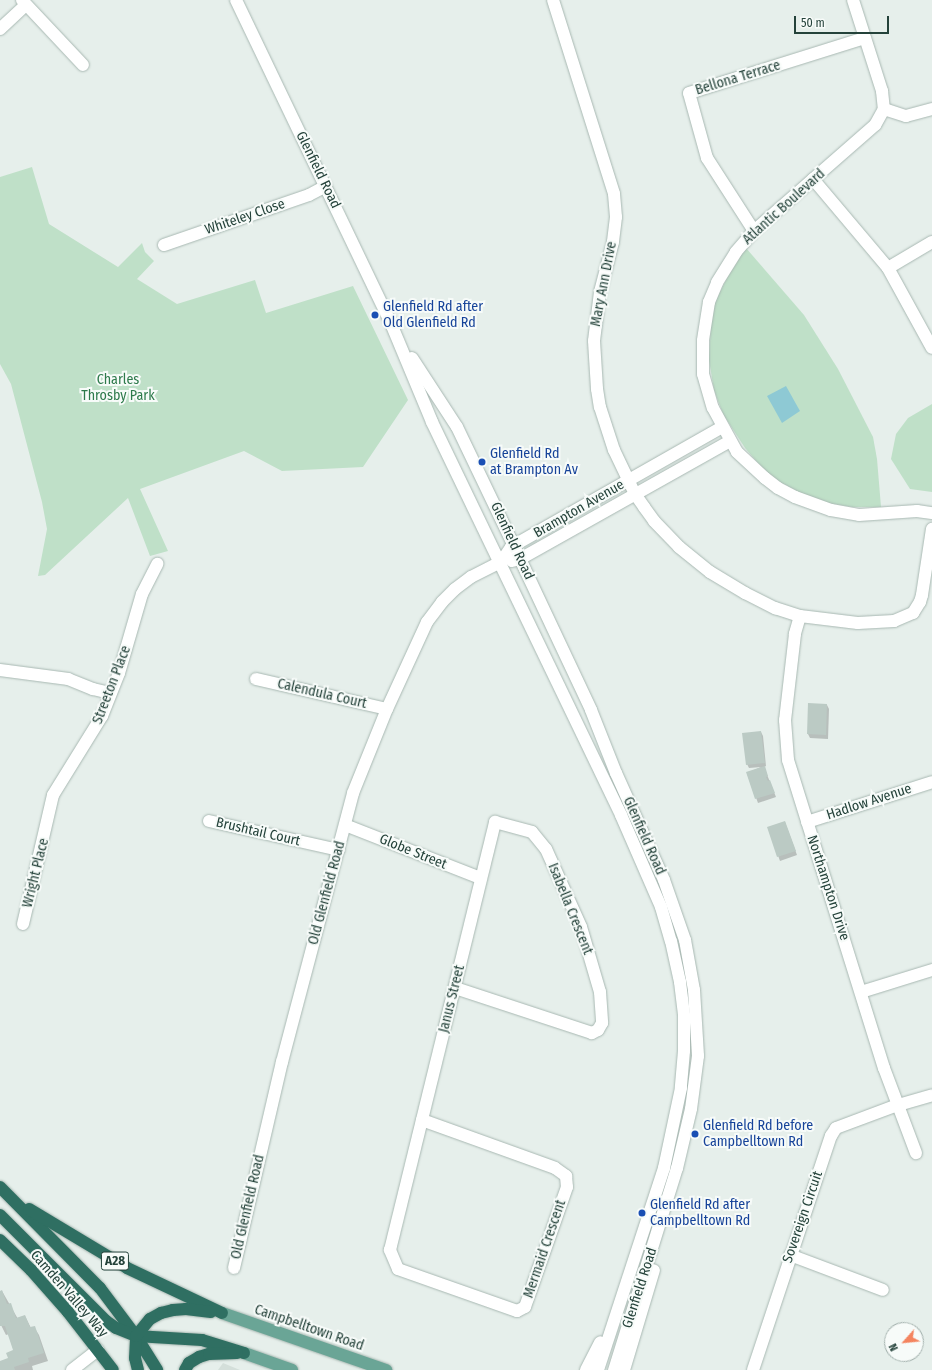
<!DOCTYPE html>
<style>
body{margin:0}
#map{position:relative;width:932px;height:1370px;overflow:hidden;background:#e6efeb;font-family:"Fira Sans Condensed",sans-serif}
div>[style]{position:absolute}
.built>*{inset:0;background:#d4dfda}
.green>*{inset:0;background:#bfe0c8}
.water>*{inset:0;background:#8ec9d4}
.shadow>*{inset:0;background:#0003}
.building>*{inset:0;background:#bbcac4}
.roads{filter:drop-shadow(0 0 1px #a8b8b2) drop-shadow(0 0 1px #a8b8b2)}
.street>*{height:12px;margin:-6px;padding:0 6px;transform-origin:6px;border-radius:6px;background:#fff}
.secondary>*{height:12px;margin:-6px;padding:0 6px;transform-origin:6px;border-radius:6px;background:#fff}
.primary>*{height:12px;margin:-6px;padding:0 6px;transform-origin:6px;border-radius:6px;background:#6aa596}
.highway>*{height:12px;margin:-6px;padding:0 6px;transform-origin:6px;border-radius:6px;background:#2f6f62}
.dots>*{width:11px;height:11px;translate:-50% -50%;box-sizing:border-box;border:2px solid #f7fbf9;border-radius:50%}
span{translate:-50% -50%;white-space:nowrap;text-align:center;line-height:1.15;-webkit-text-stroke:4px #f7fbf9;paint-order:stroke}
.shield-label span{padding:1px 3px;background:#f7fbf9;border:1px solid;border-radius:3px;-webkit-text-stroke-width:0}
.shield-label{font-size:13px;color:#24423a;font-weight:700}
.street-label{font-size:14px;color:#24423a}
.transit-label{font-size:14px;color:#164399}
.left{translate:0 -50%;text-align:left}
.park-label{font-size:14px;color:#2d7a4b}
.north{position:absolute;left:884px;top:1322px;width:40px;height:40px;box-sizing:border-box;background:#f7fbf9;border:1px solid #a3b1ad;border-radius:50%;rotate:243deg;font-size:11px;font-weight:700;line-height:16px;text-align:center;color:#24423a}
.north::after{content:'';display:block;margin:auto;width:14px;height:18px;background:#f4845f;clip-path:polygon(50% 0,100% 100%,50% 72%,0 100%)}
.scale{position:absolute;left:794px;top:16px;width:95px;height:18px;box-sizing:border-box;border:2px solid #24423a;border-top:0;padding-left:5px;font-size:12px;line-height:14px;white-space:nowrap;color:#24423a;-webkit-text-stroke:3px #f7fbf9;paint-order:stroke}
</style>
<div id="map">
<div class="built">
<div style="clip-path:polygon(223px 1363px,240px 1370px,218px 1370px)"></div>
</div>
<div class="green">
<div style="clip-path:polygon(32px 167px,49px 224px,118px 267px,142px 243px,145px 252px,154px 261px,137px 279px,177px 304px,255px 280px,266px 313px,353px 286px,408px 400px,363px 467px,282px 471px,244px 451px,140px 489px,168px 551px,150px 556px,128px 498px,45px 575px,38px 576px,47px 529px,42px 502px,11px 384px,0 364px,0 177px)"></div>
<div style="clip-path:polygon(746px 248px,804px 315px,838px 369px,873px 437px,877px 459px,881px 507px,852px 507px,815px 501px,780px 482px,764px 470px,745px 448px,723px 414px,714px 390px,709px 360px,711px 324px,714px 304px,727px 278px)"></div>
<div style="clip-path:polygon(932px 404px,932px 492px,910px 489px,891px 459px,896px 434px,908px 418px)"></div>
</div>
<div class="water">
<div style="clip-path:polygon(786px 386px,800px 411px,782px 423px,767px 396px)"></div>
</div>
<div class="shadow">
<div style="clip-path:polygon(809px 705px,827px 705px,829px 709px,828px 739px,810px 738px,808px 734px)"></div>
<div style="clip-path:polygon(761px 732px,763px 736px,766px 766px,764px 767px,776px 797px,758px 803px,747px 773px,761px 767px,749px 768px,747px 764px)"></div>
<div style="clip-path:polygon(785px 822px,797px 855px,780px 861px,768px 828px)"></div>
<div style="clip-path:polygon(2px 1291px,18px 1319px,25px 1316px,31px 1328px,34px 1327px,39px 1335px,48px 1361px,32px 1366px,33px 1370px,0 1370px,0 1362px,10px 1359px,15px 1351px,9px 1334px,6px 1335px,0 1323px,0 1292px)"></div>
</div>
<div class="building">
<div style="clip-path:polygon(808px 703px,827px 704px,826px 735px,807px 734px)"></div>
<div style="clip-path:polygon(761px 731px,765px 763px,746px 765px,742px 733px)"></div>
<div style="clip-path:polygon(765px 766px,768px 776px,766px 777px,768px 781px,770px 780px,775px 793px,755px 799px,746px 772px)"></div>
<div style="clip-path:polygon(785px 821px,796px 851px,777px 857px,767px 827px)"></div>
<div style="clip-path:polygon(2px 1290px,7px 1304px,11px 1303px,16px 1318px,25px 1315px,30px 1327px,35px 1326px,44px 1353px,28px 1358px,29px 1362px,14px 1367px,15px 1370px,0 1370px,0 1361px,8px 1358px,6px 1353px,13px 1350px,5px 1326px,0 1326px,0 1291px)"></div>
</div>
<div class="roads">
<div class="street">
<div style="left:22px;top:0;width:89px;rotate:46.8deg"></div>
<div style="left:553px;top:0;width:203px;rotate:72.5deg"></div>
<div style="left:614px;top:194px;width:23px;rotate:85deg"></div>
<div style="left:616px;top:217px;width:25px;rotate:97deg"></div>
<div style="left:613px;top:242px;width:52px;rotate:104.6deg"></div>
<div style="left:600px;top:292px;width:49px;rotate:97deg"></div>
<div style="left:594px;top:341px;width:48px;rotate:86.4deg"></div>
<div style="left:597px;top:389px;width:18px;rotate:81deg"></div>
<div style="left:600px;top:407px;width:45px;rotate:72deg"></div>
<div style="left:614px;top:450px;width:49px;rotate:64.5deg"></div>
<div style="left:635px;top:494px;width:16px;rotate:55deg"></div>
<div style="left:644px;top:507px;width:17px;rotate:54deg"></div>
<div style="left:654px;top:521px;width:36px;rotate:46deg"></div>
<div style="left:679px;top:547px;width:40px;rotate:39deg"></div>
<div style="left:710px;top:572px;width:41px;rotate:31deg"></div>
<div style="left:745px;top:593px;width:34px;rotate:27deg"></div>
<div style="left:775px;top:608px;width:26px;rotate:18deg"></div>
<div style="left:800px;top:616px;width:58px;rotate:6.9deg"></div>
<div style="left:858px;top:623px;width:36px;rotate:-3deg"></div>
<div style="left:894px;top:621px;width:21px;rotate:-23deg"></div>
<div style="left:913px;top:613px;width:13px;rotate:-58deg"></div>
<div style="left:920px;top:602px;width:7px;rotate:-74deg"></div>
<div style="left:922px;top:595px;width:67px;rotate:-81.4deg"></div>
<div style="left:0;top:29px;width:35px;rotate:-43deg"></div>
<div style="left:884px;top:109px;width:23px;rotate:18deg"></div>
<div style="left:906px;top:116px;width:27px;rotate:-15deg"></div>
<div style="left:813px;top:179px;width:116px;rotate:49.9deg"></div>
<div style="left:888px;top:268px;width:91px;rotate:61.2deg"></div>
<div style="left:754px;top:231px;width:87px;rotate:-122.8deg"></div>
<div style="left:707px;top:158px;width:67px;rotate:-105.5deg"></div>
<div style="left:689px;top:93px;width:184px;rotate:-17.4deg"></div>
<div style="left:164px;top:245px;width:153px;rotate:-19deg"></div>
<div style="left:309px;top:195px;width:19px;rotate:-28deg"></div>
<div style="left:888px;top:268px;width:51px;rotate:-30.6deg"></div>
<div style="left:800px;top:616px;width:19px;rotate:106deg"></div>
<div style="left:795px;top:634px;width:87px;rotate:96.6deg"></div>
<div style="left:785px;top:720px;width:40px;rotate:85.7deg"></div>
<div style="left:788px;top:760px;width:323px;rotate:72.7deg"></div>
<div style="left:884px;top:1068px;width:91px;rotate:69.4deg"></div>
<div style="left:0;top:670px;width:69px;rotate:7.5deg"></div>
<div style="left:68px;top:679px;width:27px;rotate:22deg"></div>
<div style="left:93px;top:689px;width:18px;rotate:13deg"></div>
<div style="left:256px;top:679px;width:134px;rotate:12.9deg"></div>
<div style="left:209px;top:821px;width:133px;rotate:12.6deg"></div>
<div style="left:807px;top:822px;width:131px;rotate:-17.7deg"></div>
<div style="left:345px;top:825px;width:145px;rotate:21.4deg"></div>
<div style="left:23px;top:924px;width:132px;rotate:-76.9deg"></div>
<div style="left:53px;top:795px;width:93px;rotate:-58.2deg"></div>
<div style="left:102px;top:716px;width:46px;rotate:-68.4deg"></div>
<div style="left:119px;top:673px;width:82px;rotate:-73.8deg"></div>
<div style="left:142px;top:594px;width:34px;rotate:-63deg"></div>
<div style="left:861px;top:992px;width:74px;rotate:-17.2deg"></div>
<div style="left:422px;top:1120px;width:141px;rotate:19.8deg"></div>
<div style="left:555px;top:1168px;width:14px;rotate:36deg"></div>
<div style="left:566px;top:1176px;width:11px;rotate:85deg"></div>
<div style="left:567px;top:1187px;width:127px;rotate:109.3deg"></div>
<div style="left:525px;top:1307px;width:9px;rotate:153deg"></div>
<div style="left:517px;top:1311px;width:126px;rotate:-160.6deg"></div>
<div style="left:398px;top:1269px;width:21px;rotate:-113deg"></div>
<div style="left:390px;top:1250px;width:441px;rotate:-76.2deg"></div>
<div style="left:495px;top:822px;width:38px;rotate:15deg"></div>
<div style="left:532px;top:832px;width:22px;rotate:51deg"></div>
<div style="left:546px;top:849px;width:85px;rotate:65.8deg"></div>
<div style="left:581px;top:927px;width:68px;rotate:73.7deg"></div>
<div style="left:600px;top:992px;width:31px;rotate:86deg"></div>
<div style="left:602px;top:1023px;width:8px;rotate:120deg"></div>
<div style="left:598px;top:1030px;width:7px;rotate:153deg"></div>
<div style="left:592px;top:1033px;width:144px;rotate:-161.8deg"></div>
<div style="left:790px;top:1255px;width:99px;rotate:20.6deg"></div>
<div style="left:234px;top:1268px;width:212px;rotate:-76.9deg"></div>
<div style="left:282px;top:1062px;width:278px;rotate:-75.2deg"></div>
<div style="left:353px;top:793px;width:91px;rotate:-68deg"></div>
<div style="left:387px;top:709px;width:96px;rotate:-65.3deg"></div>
<div style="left:427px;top:622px;width:25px;rotate:-53deg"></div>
<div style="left:442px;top:602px;width:18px;rotate:-45deg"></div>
<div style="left:455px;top:589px;width:20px;rotate:-37deg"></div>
<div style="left:471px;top:577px;width:34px;rotate:-27deg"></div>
<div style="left:72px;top:1370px;width:33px;rotate:-38deg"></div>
<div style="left:753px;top:1370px;width:247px;rotate:-71.6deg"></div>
<div style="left:831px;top:1136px;width:9px;rotate:-58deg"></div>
<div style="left:836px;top:1128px;width:66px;rotate:-20.4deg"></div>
<div style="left:898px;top:1105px;width:35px;rotate:-16deg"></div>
</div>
<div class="secondary">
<div style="left:236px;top:0;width:356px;rotate:64.4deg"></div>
<div style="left:390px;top:321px;width:109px;rotate:67.4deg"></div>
<div style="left:432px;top:422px;width:436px;rotate:64.3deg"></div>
<div style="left:621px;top:815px;width:100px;rotate:66.5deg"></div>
<div style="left:661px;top:907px;width:35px;rotate:74deg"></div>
<div style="left:671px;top:941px;width:42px;rotate:77.6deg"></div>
<div style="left:680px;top:982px;width:34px;rotate:83deg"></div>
<div style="left:684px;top:1016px;width:35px;rotate:90deg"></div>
<div style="left:684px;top:1051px;width:37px;rotate:95deg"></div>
<div style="left:681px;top:1088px;width:82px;rotate:102deg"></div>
<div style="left:664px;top:1168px;width:213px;rotate:108.1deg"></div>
<div style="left:853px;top:0;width:96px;rotate:72.3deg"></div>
<div style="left:882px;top:91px;width:18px;rotate:84deg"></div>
<div style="left:884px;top:109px;width:18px;rotate:119deg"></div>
<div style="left:875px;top:125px;width:161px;rotate:138.8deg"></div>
<div style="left:754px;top:231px;width:28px;rotate:131deg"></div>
<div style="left:736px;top:252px;width:36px;rotate:122deg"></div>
<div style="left:717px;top:283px;width:21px;rotate:113deg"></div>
<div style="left:709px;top:302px;width:39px;rotate:99deg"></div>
<div style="left:703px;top:341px;width:33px;rotate:90deg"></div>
<div style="left:703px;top:374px;width:35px;rotate:74deg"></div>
<div style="left:713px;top:408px;width:50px;rotate:61.4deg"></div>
<div style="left:737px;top:452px;width:38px;rotate:43deg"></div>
<div style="left:765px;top:478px;width:16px;rotate:38deg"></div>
<div style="left:778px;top:488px;width:19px;rotate:28deg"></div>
<div style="left:795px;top:497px;width:38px;rotate:20deg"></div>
<div style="left:831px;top:510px;width:28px;rotate:10deg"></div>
<div style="left:859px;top:515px;width:58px;rotate:-3.9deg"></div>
<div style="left:917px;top:511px;width:15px;rotate:8deg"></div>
<div style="left:412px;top:358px;width:82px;rotate:56.9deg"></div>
<div style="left:457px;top:427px;width:132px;rotate:64.4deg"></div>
<div style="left:514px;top:546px;width:181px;rotate:64.8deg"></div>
<div style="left:591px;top:710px;width:68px;rotate:68.4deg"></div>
<div style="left:616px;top:773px;width:117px;rotate:65.8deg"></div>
<div style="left:664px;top:880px;width:64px;rotate:70.7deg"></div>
<div style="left:685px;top:940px;width:51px;rotate:79.8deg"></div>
<div style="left:694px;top:990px;width:66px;rotate:86.5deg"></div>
<div style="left:698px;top:1056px;width:53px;rotate:97.5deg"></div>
<div style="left:691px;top:1109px;width:61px;rotate:103.3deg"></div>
<div style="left:677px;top:1168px;width:212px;rotate:107.3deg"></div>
<div style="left:512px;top:561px;width:8px;rotate:-14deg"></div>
<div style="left:520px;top:559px;width:241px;rotate:-29.3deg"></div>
<div style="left:501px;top:562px;width:18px;rotate:-56deg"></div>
<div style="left:511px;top:547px;width:243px;rotate:-29.6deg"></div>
<div style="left:586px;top:1370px;width:31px;rotate:-63deg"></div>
<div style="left:624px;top:1370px;width:104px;rotate:-73.3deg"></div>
</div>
<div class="primary">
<div style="left:222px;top:1313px;width:174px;rotate:19.2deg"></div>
<div style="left:244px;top:1353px;width:51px;rotate:19.5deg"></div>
</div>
<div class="highway">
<div style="left:0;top:1187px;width:142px;rotate:45.3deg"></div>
<div style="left:100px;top:1288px;width:60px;rotate:53.1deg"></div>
<div style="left:136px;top:1336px;width:40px;rotate:58deg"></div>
<div style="left:29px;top:1209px;width:114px;rotate:31deg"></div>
<div style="left:127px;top:1268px;width:105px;rotate:25.3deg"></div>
<div style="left:0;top:1215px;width:150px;rotate:45deg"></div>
<div style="left:106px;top:1321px;width:12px;rotate:35deg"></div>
<div style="left:116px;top:1328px;width:22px;rotate:22deg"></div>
<div style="left:136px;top:1336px;width:66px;rotate:3.5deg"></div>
<div style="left:202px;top:1340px;width:44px;rotate:17.2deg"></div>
<div style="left:0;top:1240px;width:43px;rotate:44.1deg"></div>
<div style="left:31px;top:1270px;width:56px;rotate:48.6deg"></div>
<div style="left:68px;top:1312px;width:73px;rotate:52.2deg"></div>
<div style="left:138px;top:1370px;width:12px;rotate:-104deg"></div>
<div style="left:135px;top:1358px;width:22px;rotate:-87deg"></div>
<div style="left:136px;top:1336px;width:22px;rotate:-51deg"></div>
<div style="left:150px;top:1319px;width:13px;rotate:-29deg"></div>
<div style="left:161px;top:1313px;width:12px;rotate:-14deg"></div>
<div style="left:173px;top:1310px;width:13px;rotate:-4deg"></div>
<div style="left:186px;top:1309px;width:25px;rotate:7deg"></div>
<div style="left:185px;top:1370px;width:8px;rotate:-60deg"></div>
<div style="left:189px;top:1363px;width:12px;rotate:-31deg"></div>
<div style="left:199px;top:1357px;width:10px;rotate:-17deg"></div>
<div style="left:209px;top:1354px;width:28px;rotate:-2deg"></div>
</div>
</div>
<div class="dots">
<div style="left:375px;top:315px;background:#1a4fb4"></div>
<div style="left:482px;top:462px;background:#1a4fb4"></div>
<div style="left:695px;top:1134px;background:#1a4fb4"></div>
<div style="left:642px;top:1213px;background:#1a4fb4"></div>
</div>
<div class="shield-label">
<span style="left:115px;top:1261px">A28</span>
</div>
<div class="street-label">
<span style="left:738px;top:78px;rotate:-17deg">Bellona Terrace</span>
<span style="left:318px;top:170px;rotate:64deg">Glenfield Road</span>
<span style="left:784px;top:207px;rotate:-42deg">Atlantic Boulevard</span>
<span style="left:245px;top:217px;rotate:-19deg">Whiteley Close</span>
<span style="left:604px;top:284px;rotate:-79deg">Mary Ann Drive</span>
<span style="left:579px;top:509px;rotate:-30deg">Brampton Avenue</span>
<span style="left:512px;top:541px;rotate:65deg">Glenfield Road</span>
<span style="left:112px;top:685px;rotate:-69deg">Streeton Place</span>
<span style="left:322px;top:694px;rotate:13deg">Calendula Court</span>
<span style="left:869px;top:802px;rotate:-18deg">Hadlow Avenue</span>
<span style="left:258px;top:832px;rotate:13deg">Brushtail Court</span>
<span style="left:644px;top:836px;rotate:66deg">Glenfield Road</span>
<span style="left:413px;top:852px;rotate:22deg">Globe Street</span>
<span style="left:36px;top:873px;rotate:-76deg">Wright Place</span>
<span style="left:828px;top:888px;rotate:72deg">Northampton Drive</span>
<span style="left:327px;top:893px;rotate:-75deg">Old Glenfield Road</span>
<span style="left:570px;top:909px;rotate:68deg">Isabella Crescent</span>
<span style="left:452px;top:999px;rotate:-76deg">Janus Street</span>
<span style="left:248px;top:1207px;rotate:-77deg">Old Glenfield Road</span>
<span style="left:803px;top:1217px;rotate:-71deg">Sovereign Circuit</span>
<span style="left:545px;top:1249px;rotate:-71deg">Mermaid Crescent</span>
<span style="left:640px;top:1288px;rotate:-72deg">Glenfield Road</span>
<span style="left:69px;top:1294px;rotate:49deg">Camden Valley Way</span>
<span style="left:309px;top:1328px;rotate:19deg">Campbelltown Road</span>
</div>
<div class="transit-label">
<span class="left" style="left:383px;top:315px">Glenfield Rd after<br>Old Glenfield Rd</span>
<span class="left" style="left:490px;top:462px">Glenfield Rd<br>at Brampton Av</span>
<span class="left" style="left:703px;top:1134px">Glenfield Rd before<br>Campbelltown Rd</span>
<span class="left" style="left:650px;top:1213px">Glenfield Rd after<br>Campbelltown Rd</span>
</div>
<div class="park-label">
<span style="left:118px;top:388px">Charles<br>Throsby Park</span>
</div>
<div class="north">N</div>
<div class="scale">50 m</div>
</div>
